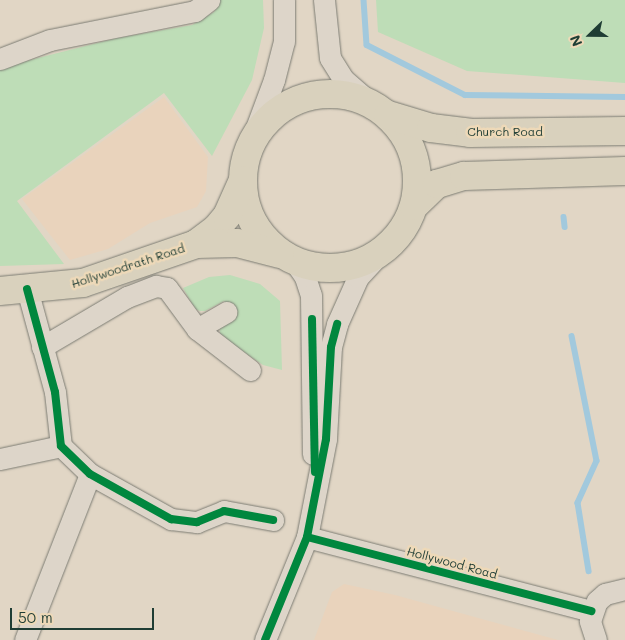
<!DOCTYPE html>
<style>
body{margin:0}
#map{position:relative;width:625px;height:640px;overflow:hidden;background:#e1d6c5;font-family:Mali,sans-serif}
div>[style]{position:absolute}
.built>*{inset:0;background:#e9d3bc}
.green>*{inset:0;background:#beddb7}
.stream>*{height:5.5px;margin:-2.75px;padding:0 2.75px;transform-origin:2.75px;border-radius:2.75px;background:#a2c9dd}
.roads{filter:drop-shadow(0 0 1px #7c7c73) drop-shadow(0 0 1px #7c7c73)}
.minor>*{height:21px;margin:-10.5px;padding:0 10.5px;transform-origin:10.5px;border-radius:10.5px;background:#ddd5c9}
.major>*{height:28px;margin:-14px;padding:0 14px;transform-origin:14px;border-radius:14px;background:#d9d1bd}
.major>.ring{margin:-14px;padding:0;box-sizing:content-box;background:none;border:28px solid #d9d1bd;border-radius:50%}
.cycleway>*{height:8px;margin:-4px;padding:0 4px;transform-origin:4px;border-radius:4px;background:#00873e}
span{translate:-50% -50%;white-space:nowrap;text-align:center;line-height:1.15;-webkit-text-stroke:5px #eed9b8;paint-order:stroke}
.street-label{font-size:12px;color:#1f3d34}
.north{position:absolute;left:565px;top:10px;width:50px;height:50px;-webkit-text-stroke:4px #eed9b8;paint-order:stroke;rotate:248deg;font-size:14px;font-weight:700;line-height:20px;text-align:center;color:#1f3d34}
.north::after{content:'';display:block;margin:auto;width:18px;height:22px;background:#1f3d34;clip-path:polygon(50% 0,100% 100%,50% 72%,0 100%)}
.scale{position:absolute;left:10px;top:608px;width:144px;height:22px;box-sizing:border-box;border:2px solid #1f3d34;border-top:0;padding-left:6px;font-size:15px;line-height:18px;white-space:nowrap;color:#1f3d34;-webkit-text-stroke:4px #eed9b8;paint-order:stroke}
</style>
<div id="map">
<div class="built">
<div style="clip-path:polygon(164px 97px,208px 157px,206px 191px,197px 207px,150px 223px,108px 249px,70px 260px,22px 199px)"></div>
<div style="clip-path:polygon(344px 584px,395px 595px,558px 640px,314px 640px,332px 592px)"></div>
</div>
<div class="green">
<div style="clip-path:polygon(220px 0,263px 0,264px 28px,252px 80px,212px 156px,164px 93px,17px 201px,64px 264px,0 266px,0 70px,14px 64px,117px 38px,192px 25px,214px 12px)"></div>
<div style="clip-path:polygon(376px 0,625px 0,625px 83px,467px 71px,378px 32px)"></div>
<div style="clip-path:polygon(230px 275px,260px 284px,280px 301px,282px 370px,263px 365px,220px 336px,220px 326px,234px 318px,224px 301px,205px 311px,200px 311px,195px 309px,183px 288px,209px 277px)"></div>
</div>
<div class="stream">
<div style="left:364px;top:0;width:45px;rotate:86.2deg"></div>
<div style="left:367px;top:45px;width:110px;rotate:27deg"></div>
<div style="left:465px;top:95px;width:160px;rotate:0.7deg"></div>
<div style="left:564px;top:217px;width:10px;rotate:84deg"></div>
<div style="left:572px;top:336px;width:127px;rotate:78.7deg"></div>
<div style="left:597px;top:461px;width:46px;rotate:114.3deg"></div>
<div style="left:578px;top:503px;width:69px;rotate:80.8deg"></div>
</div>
<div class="roads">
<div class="minor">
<div style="left:324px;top:0;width:58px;rotate:84.1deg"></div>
<div style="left:330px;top:58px;width:26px;rotate:58deg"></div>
<div style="left:344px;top:80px;width:37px;rotate:41deg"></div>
<div style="left:0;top:59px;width:53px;rotate:-20.8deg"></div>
<div style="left:50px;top:40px;width:148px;rotate:-11.3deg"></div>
<div style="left:195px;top:11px;width:18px;rotate:-38deg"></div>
<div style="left:252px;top:139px;width:63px;rotate:-69.6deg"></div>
<div style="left:274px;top:80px;width:40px;rotate:-75.6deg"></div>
<div style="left:284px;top:41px;width:41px;rotate:-90deg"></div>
<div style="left:294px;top:261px;width:19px;rotate:55deg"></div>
<div style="left:305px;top:277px;width:19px;rotate:72deg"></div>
<div style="left:311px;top:295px;width:159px;rotate:89.3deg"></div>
<div style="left:27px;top:289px;width:107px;rotate:74.8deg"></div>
<div style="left:55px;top:392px;width:54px;rotate:83.7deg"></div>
<div style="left:61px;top:446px;width:40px;rotate:44deg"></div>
<div style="left:90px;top:474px;width:93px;rotate:29.1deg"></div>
<div style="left:171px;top:519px;width:26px;rotate:7deg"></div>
<div style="left:197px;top:522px;width:29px;rotate:-22deg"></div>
<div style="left:224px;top:511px;width:50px;rotate:10.4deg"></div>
<div style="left:197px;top:329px;width:34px;rotate:-30deg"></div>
<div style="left:42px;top:347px;width:99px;rotate:-30.5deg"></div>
<div style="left:127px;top:297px;width:31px;rotate:-21deg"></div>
<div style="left:156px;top:286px;width:11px;rotate:10deg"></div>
<div style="left:167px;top:288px;width:51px;rotate:53.8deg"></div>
<div style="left:197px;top:329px;width:67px;rotate:37.7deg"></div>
<div style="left:0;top:459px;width:62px;rotate:-12deg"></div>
<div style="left:307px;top:537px;width:294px;rotate:14.6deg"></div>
<div style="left:25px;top:640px;width:178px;rotate:-68.6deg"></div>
<div style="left:265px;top:640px;width:111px;rotate:-67.8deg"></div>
<div style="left:307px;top:537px;width:100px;rotate:-79deg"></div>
<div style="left:326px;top:439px;width:92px;rotate:-86.9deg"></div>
<div style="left:331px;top:347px;width:24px;rotate:-75deg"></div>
<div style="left:337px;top:324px;width:51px;rotate:-65.9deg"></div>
<div style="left:358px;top:277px;width:33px;rotate:-47deg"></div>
<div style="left:596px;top:640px;width:20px;rotate:-108deg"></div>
<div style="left:590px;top:621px;width:21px;rotate:-71deg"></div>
<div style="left:597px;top:601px;width:11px;rotate:-41deg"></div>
<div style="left:605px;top:594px;width:21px;rotate:-14deg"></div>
</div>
<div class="major">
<div class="ring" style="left:243px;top:94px;width:146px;height:146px"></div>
<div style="left:388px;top:115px;width:45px;rotate:16.8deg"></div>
<div style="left:431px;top:128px;width:39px;rotate:7deg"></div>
<div style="left:470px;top:133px;width:155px;rotate:-0.7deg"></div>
<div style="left:414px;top:206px;width:32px;rotate:-44deg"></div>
<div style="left:437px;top:184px;width:28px;rotate:-17deg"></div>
<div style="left:464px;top:176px;width:161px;rotate:-1.8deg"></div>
<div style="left:196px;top:244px;width:25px;rotate:-37deg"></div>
<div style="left:216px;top:229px;width:17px;rotate:-50deg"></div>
<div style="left:227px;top:216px;width:39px;rotate:-66deg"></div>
<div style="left:0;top:291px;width:83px;rotate:-5.5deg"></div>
<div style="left:83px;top:283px;width:120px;rotate:-19deg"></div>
<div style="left:196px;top:244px;width:41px;rotate:-1.4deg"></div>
<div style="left:237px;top:243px;width:44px;rotate:14.3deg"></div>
</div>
</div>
<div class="cycleway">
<div style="left:27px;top:289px;width:107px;rotate:74.8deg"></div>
<div style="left:55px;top:392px;width:54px;rotate:83.7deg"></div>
<div style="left:61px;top:446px;width:40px;rotate:44deg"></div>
<div style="left:90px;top:474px;width:93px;rotate:29.1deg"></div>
<div style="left:171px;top:519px;width:26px;rotate:7deg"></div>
<div style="left:197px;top:522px;width:29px;rotate:-22deg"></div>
<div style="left:224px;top:511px;width:50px;rotate:10.4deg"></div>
<div style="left:312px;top:319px;width:153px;rotate:88.9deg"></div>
<div style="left:307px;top:537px;width:294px;rotate:14.6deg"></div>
<div style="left:265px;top:640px;width:111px;rotate:-67.8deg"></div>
<div style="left:307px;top:537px;width:100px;rotate:-79deg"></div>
<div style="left:326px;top:439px;width:92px;rotate:-86.9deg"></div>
<div style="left:331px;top:347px;width:24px;rotate:-75deg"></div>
</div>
<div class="street-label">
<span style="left:505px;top:132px">Church Road</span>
<span style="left:128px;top:266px;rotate:-18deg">Hollywoodrath Road</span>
<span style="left:452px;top:563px;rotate:15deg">Hollywood Road</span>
</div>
<div class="north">N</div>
<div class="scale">50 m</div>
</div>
